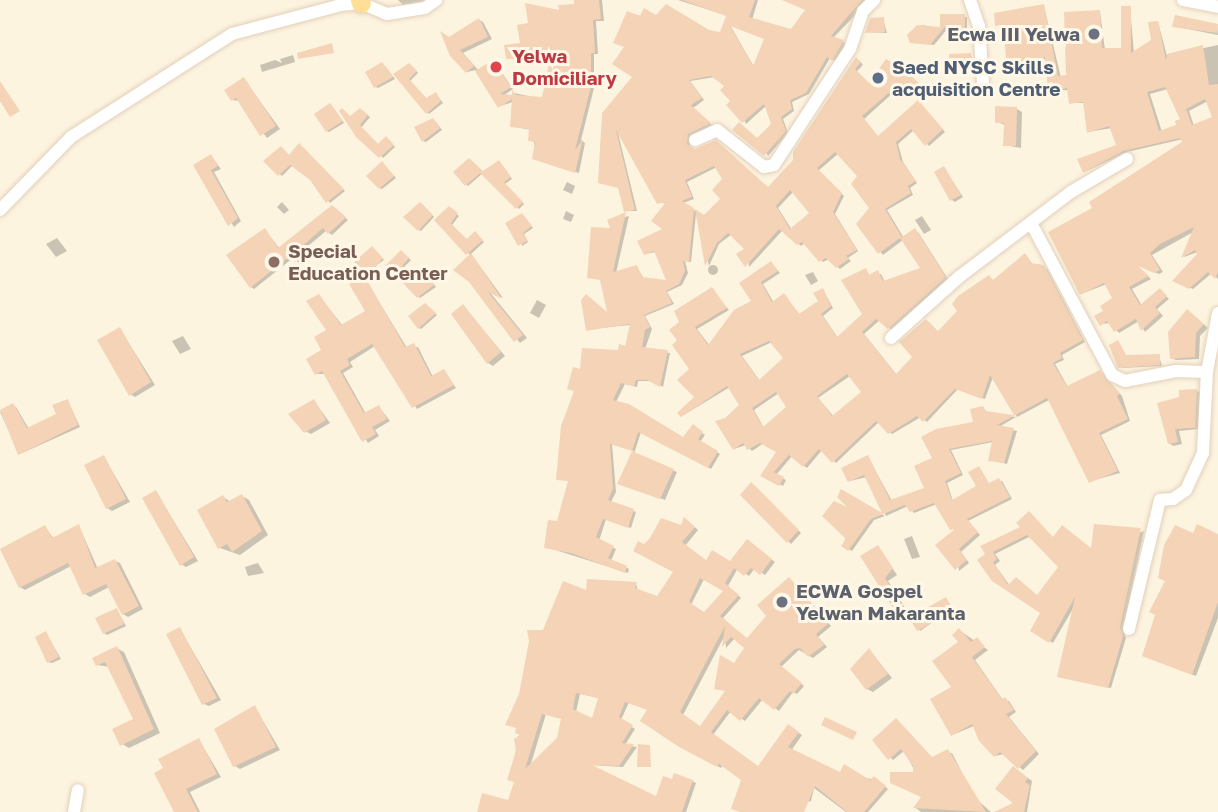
<!DOCTYPE html>
<style>
body{margin:0}
#map{position:relative;width:1218px;height:812px;overflow:hidden;background:#fdf4e0;font-family:"Golos Text",sans-serif}
div>[style]{position:absolute}
.shadow>*{inset:0;background:#0003}
.round{border-radius:50%}
.building>*{inset:0;background:#f4d3b6}
.roads{filter:drop-shadow(0 0 2px #e2d0bb) drop-shadow(0 0 2px #e2d0bb)}
.street>*{height:12px;margin:-6px;padding:0 6px;transform-origin:6px;border-radius:6px;background:#fff}
.primary>*{height:19px;margin:-9.5px;padding:0 9.5px;transform-origin:9.5px;border-radius:9.5px;background:#ffdf95}
.dots>*{width:19px;height:19px;translate:-50% -50%;box-sizing:border-box;border:4px solid #fff7e7;border-radius:50%}
span{translate:-50% -50%;white-space:nowrap;text-align:center;line-height:1.15;-webkit-text-stroke:6px #fff7e7;paint-order:stroke}
.worship-label{font-size:19px;color:#5b616d;font-weight:700}
.right{translate:-100% -50%;text-align:right}
.left{translate:0 -50%;text-align:left}
.health-label{font-size:19px;color:#be3a42;font-weight:700}
.service-label{font-size:19px;color:#4e5e75;font-weight:700}
.education-label{font-size:19px;color:#785e54;font-weight:700}
</style>
<div id="map">
<div class="shadow">
<div style="clip-path:polygon(398px 0,428px 0,403px 5px)"></div>
<div style="clip-path:polygon(576px 0,602px 0,604px 21px,596px 21px,598px 54px,594px 54px,594px 88px,581px 140px,585px 143px,579px 173px,538px 160px,531px 130px,511px 126px,513px 102px,500px 106px,476px 70px,467px 72px,449px 39px,479px 20px,483px 22px,492px 39px,463px 53px,479px 71px,496px 64px,513px 89px,503px 96px,514px 97px,514px 93px,543px 99px,552px 60px,508px 58px,576px 5px)"></div>
<div style="clip-path:polygon(evenodd,678px 0,758px 0,752px 20px,792px 31px,807px 9px,791px 0,870px 0,833px 38px,846px 43px,845px 47px,835px 61px,830px 58px,809px 94px,792px 102px,794px 111px,783px 119px,788px 133px,768px 156px,758px 139px,773px 125px,766px 106px,746px 124px,727px 86px,715px 77px,690px 81px,704px 100px,693px 108px,712px 125px,691px 136px,690px 148px,769px 189px,795px 161px,859px 60px,863px 65px,857px 71px,870px 85px,908px 75px,926px 91px,921px 98px,903px 84px,864px 119px,879px 138px,918px 102px,945px 132px,929px 146px,914px 130px,898px 144px,903px 162px,917px 183px,910px 188px,913px 195px,887px 210px,904px 238px,918px 232px,948px 279px,892px 330px,880px 320px,864px 334px,897px 375px,992px 279px,994px 281px,1026px 255px,1033px 265px,1047px 269px,1085px 342px,1062px 355px,1064px 360px,1055px 364px,1068px 387px,1103px 374px,1122px 396px,1130px 421px,1101px 435px,1120px 473px,1091px 481px,1049px 400px,1017px 417px,993px 377px,985px 399px,958px 389px,927px 422px,921px 417px,892px 434px,879px 422px,836px 463px,822px 450px,807px 468px,792px 456px,776px 475px,786px 480px,783px 486px,762px 476px,779px 451px,764px 443px,752px 451px,746px 445px,734px 449px,726px 420px,741px 405px,730px 387px,682px 416px,696px 397px,691px 369px,674px 346px,712px 290px,729px 310px,697px 329px,710px 346px,754px 301px,741px 283px,771px 263px,780px 273px,763px 284px,774px 303px,784px 295px,800px 315px,820px 301px,823px 290px,833px 308px,823px 316px,838px 338px,864px 314px,866px 270px,870px 276px,881px 274px,885px 282px,922px 269px,903px 240px,883px 255px,858px 224px,871px 208px,860px 175px,839px 153px,818px 171px,844px 196px,835px 214px,858px 251px,848px 258px,851px 261px,840px 269px,829px 259px,823px 262px,805px 243px,801px 246px,783px 230px,749px 267px,747px 249px,732px 234px,719px 244px,709px 266px,696px 214px,691px 262px,685px 261px,688px 273px,682px 285px,667px 292px,674px 304px,645px 316px,652px 329px,645px 349px,670px 353px,663px 387px,652px 381px,638px 381px,637px 387px,625px 384px,616px 402px,684px 440px,693px 427px,705px 435px,700px 442px,720px 454px,711px 469px,641px 432px,634px 454px,677px 472px,665px 500px,620px 483px,634px 451px,612px 444px,616px 492px,611px 502px,636px 512px,631px 528px,606px 519px,599px 541px,616px 549px,611px 561px,629px 569px,628px 573px,546px 547px,558px 523px,570px 481px,558px 479px,582px 372px,627px 348px,631px 325px,587px 329px,610px 315px,613px 230px,609px 221px,629px 216px,616px 273px,637px 267px,644px 279px,669px 282px,656px 252px,645px 254px,665px 230px,667px 203px,659px 203px,618px 133px,637px 211px,626px 211px,603px 113px,634px 77px,626px 47px,615px 42px,627px 13px,721px 33px,728px 16px,678px 0,730px 25px,766px 39px,754px 67px,730px 25px,678px 0,717px 167px,724px 179px,723px 199px,711px 221px,683px 203px,694px 199px,687px 182px,717px 167px,678px 0,794px 191px,811px 213px,792px 230px,778px 208px,794px 191px,678px 0,772px 342px,785px 358px,760px 381px,742px 356px,772px 342px,678px 0,850px 376px,863px 393px,834px 417px,818px 398px,850px 376px,678px 0,779px 393px,789px 407px,764px 428px,754px 410px,779px 393px)"></div>
<div style="clip-path:polygon(evenodd,1044px 6px,1061px 78px,1068px 77px,1100px 12px,1105px 50px,1122px 49px,1130px 8px,1134px 53px,1153px 41px,1158px 22px,1167px 56px,1218px 45px,1218px 279px,1212px 273px,1193px 289px,1175px 281px,1203px 250px,1184px 257px,1195px 231px,1152px 255px,1163px 272px,1159px 274px,1135px 264px,1151px 279px,1132px 289px,1142px 306px,1160px 290px,1169px 299px,1157px 309px,1163px 316px,1145px 332px,1139px 321px,1119px 333px,1110px 323px,1101px 324px,1115px 299px,1107px 284px,1081px 294px,1095px 209px,1184px 143px,1183px 139px,1127px 152px,1085px 172px,1119px 146px,1112px 128px,1088px 132px,1085px 103px,1071px 103px,1069px 90px,1050px 91px,1047px 59px,1009px 68px,1005px 26px,997px 24px,1044px 6px,1168px 89px,1183px 120px,1178px 127px,1162px 132px,1150px 94px,1168px 89px,1044px 6px,1208px 101px,1215px 118px,1194px 126px,1189px 111px,1208px 101px)"></div>
<div style="clip-path:polygon(942px 15px,967px 17px,967px 30px,948px 28px,934px 45px,912px 42px,909px 36px,922px 25px,942px 29px)"></div>
<div style="clip-path:polygon(883px 19px,887px 33px,868px 32px)"></div>
<div style="clip-path:polygon(1217px 25px,1218px 35px,1177px 27px)"></div>
<div style="clip-path:polygon(293px 55px,295px 62px,262px 72px,260px 65px,275px 60px,282px 63px,280px 59px)"></div>
<div style="clip-path:polygon(971px 55px,974px 65px,963px 66px,965px 71px,954px 69px)"></div>
<div style="clip-path:polygon(385px 66px,395px 79px,378px 88px,376px 87px)"></div>
<div style="clip-path:polygon(412px 66px,418px 73px,410px 81px,427px 99px,436px 94px,443px 103px,429px 114px,396px 75px)"></div>
<div style="clip-path:polygon(244px 79px,280px 129px,267px 138px,240px 101px,232px 100px)"></div>
<div style="clip-path:polygon(965px 81px,971px 93px,955px 94px,952px 84px)"></div>
<div style="clip-path:polygon(332px 106px,344px 123px,329px 132px,327px 131px)"></div>
<div style="clip-path:polygon(1017px 109px,1022px 112px,1021px 148px,1005px 145px,1005px 125px,997px 122px)"></div>
<div style="clip-path:polygon(363px 111px,370px 117px,361px 128px,379px 145px,389px 140px,395px 147px,383px 158px,351px 118px)"></div>
<div style="clip-path:polygon(435px 121px,442px 130px,426px 142px,423px 141px)"></div>
<div style="clip-path:polygon(301px 147px,345px 191px,330px 203px,311px 179px,293px 165px,282px 176px,266px 161px,290px 157px)"></div>
<div style="clip-path:polygon(211px 156px,221px 169px,214px 172px,241px 221px,234px 227px,195px 165px)"></div>
<div style="clip-path:polygon(499px 162px,512px 179px,505px 184px,524px 204px,519px 209px,483px 173px,468px 186px,455px 172px,484px 173px)"></div>
<div style="clip-path:polygon(382px 163px,396px 178px,382px 189px,380px 188px)"></div>
<div style="clip-path:polygon(944px 168px,963px 197px,955px 202px,952px 200px)"></div>
<div style="clip-path:polygon(567px 182px,575px 186px,572px 194px,563px 190px)"></div>
<div style="clip-path:polygon(282px 202px,289px 210px,284px 214px,277px 207px)"></div>
<div style="clip-path:polygon(423px 205px,434px 217px,421px 231px,419px 230px)"></div>
<div style="clip-path:polygon(449px 208px,459px 216px,452px 225px,468px 241px,477px 235px,484px 242px,471px 254px,503px 298px,488px 290px,527px 338px,520px 343px,471px 281px,471px 256px,437px 220px)"></div>
<div style="clip-path:polygon(336px 209px,348px 220px,332px 235px,326px 231px,302px 251px,306px 258px,299px 263px,293px 258px,254px 289px,251px 287px,265px 230px,280px 249px)"></div>
<div style="clip-path:polygon(566px 211px,574px 215px,571px 222px,563px 219px)"></div>
<div style="clip-path:polygon(522px 215px,533px 228px,524px 234px,528px 242px,522px 246px)"></div>
<div style="clip-path:polygon(922px 216px,931px 230px,924px 234px,915px 220px)"></div>
<div style="clip-path:polygon(57px 238px,67px 251px,56px 257px,46px 244px)"></div>
<div style="clip-path:polygon(374px 249px,384px 260px,368px 271px,365px 269px)"></div>
<div style="clip-path:polygon(403px 253px,411px 260px,403px 268px,419px 285px,430px 279px,436px 287px,420px 298px,388px 265px)"></div>
<div class="round" style="left:708px;top:265px;width:10px;height:10px"></div>
<div style="clip-path:polygon(813px 272px,818px 281px,811px 285px,805px 275px)"></div>
<div style="clip-path:polygon(364px 277px,407px 348px,418px 347px,433px 377px,444px 371px,456px 388px,417px 409px,375px 346px,350px 362px,353px 367px,343px 373px,366px 414px,379px 407px,390px 421px,375px 430px,379px 436px,368px 443px,324px 374px,317px 374px,329px 331px,319px 296px,343px 326px,367px 311px)"></div>
<div style="clip-path:polygon(537px 300px,546px 305px,539px 318px,530px 313px)"></div>
<div style="clip-path:polygon(463px 306px,505px 356px,493px 366px,488px 363px)"></div>
<div style="clip-path:polygon(427px 307px,437px 315px,421px 329px,419px 328px)"></div>
<div style="clip-path:polygon(1192px 314px,1208px 328px,1200px 336px,1199px 359px,1176px 360px,1171px 358px)"></div>
<div style="clip-path:polygon(120px 329px,155px 385px,135px 397px,130px 394px)"></div>
<div style="clip-path:polygon(183px 336px,191px 349px,180px 354px,172px 341px)"></div>
<div style="clip-path:polygon(1118px 342px,1127px 357px,1159px 356px,1162px 366px,1122px 368px)"></div>
<div style="clip-path:polygon(1197px 391px,1201px 393px,1199px 429px,1179px 431px,1182px 444px,1173px 446px,1169px 443px,1181px 399px)"></div>
<div style="clip-path:polygon(68px 401px,80px 427px,20px 454px,0 412px,16px 407px,29px 429px,58px 415px)"></div>
<div style="clip-path:polygon(314px 401px,330px 423px,311px 434px,305px 431px)"></div>
<div style="clip-path:polygon(983px 407px,987px 413px,1016px 417px,999px 427px,1017px 431px,1007px 464px,990px 460px,993px 442px,951px 450px,963px 475px,947px 483px,953px 501px,978px 487px,979px 468px,990px 485px,1002px 481px,1012px 499px,968px 521px,980px 535px,961px 552px,969px 563px,959px 571px,955px 531px,937px 504px,914px 513px,908px 506px,886px 516px,867px 477px,850px 481px,868px 457px,892px 501px,926px 489px,934px 459px,975px 423px)"></div>
<div style="clip-path:polygon(104px 457px,130px 502px,112px 511px,107px 508px)"></div>
<div style="clip-path:polygon(755px 486px,801px 533px,791px 544px,742px 495px)"></div>
<div style="clip-path:polygon(842px 491px,885px 516px,874px 520px,852px 551px,843px 546px,854px 512px)"></div>
<div style="clip-path:polygon(156px 492px,198px 561px,186px 567px,181px 564px)"></div>
<div style="clip-path:polygon(242px 496px,249px 500px,268px 535px,240px 555px,220px 548px,223px 497px,231px 502px)"></div>
<div style="clip-path:polygon(evenodd,688px 521px,698px 530px,685px 546px,707px 562px,731px 563px,751px 543px,775px 562px,765px 575px,755px 568px,749px 576px,738px 568px,728px 586px,741px 598px,723px 618px,747px 640px,768px 616px,789px 579px,831px 626px,818px 637px,827px 647px,813px 658px,799px 650px,781px 667px,804px 686px,797px 694px,793px 692px,779px 711px,763px 699px,745px 721px,731px 711px,713px 735px,759px 768px,788px 726px,802px 735px,791px 751px,840px 774px,878px 780px,888px 789px,868px 812px,846px 812px,814px 788px,811px 801px,797px 804px,794px 812px,742px 812px,743px 779px,723px 765px,721px 768px,680px 746px,649px 710px,629px 702px,621px 720px,635px 729px,625px 745px,637px 747px,623px 767px,590px 765px,656px 799px,692px 781px,696px 783px,686px 812px,478px 812px,509px 802px,515px 782px,509px 780px,544px 631px,588px 593px,589px 581px,636px 584px,638px 591px,657px 598px,675px 572px,644px 546px,688px 521px,704px 579px,725px 590px,704px 614px,691px 605px,704px 579px,688px 521px,725px 635px,726px 648px,735px 638px,747px 648px,716px 688px,727px 691px,700px 728px,683px 715px,725px 635px,688px 521px,580px 694px,599px 698px,593px 720px,576px 712px,580px 694px,688px 521px,546px 714px,563px 719px,558px 739px,530px 767px,546px 714px)"></div>
<div style="clip-path:polygon(79px 526px,98px 569px,115px 561px,120px 563px,143px 609px,128px 617px,123px 614px,109px 587px,90px 597px,85px 594px,71px 566px,25px 590px,20px 587px,45px 527px,54px 539px)"></div>
<div style="clip-path:polygon(evenodd,1022px 527px,1093px 551px,1144px 531px,1123px 630px,1126px 638px,1111px 688px,1059px 677px,1074px 607px,1053px 643px,1032px 630px,1043px 612px,993px 580px,980px 560px,1022px 527px,1031px 536px,1060px 567px,1038px 597px,1010px 586px,995px 565px,1000px 561px,995px 554px,1031px 536px)"></div>
<div style="clip-path:polygon(1218px 535px,1218px 618px,1196px 676px,1148px 658px,1167px 581px,1194px 536px)"></div>
<div style="clip-path:polygon(912px 536px,920px 557px,912px 559px,904px 539px)"></div>
<div style="clip-path:polygon(878px 547px,897px 575px,888px 581px,912px 619px,946px 599px,953px 608px,920px 631px,910px 617px,901px 618px,862px 557px)"></div>
<div style="clip-path:polygon(258px 563px,264px 573px,248px 576px,245px 567px)"></div>
<div style="clip-path:polygon(117px 610px,126px 626px,107px 635px,104px 633px)"></div>
<div style="clip-path:polygon(180px 629px,221px 700px,209px 706px,204px 704px)"></div>
<div style="clip-path:polygon(959px 630px,988px 650px,975px 660px,1003px 700px,1009px 701px,1016px 712px,1009px 717px,1039px 754px,1023px 770px,1004px 754px,995px 756px,974px 726px,952px 735px)"></div>
<div style="clip-path:polygon(46px 633px,61px 659px,52px 663px,48px 662px)"></div>
<div style="clip-path:polygon(116px 648px,124px 652px,160px 733px,129px 748px,122px 744px,135px 720px,110px 667px,97px 665px)"></div>
<div style="clip-path:polygon(869px 650px,892px 678px,873px 692px,867px 689px)"></div>
<div style="clip-path:polygon(255px 707px,280px 750px,240px 769px,235px 766px)"></div>
<div style="clip-path:polygon(199px 740px,221px 777px,190px 792px,200px 812px,176px 812px)"></div>
<div style="clip-path:polygon(874px 740px,933px 758px,952px 753px,975px 798px,991px 812px,921px 812px,916px 808px,923px 797px,916px 773px,904px 751px,893px 760px)"></div>
<div style="clip-path:polygon(1017px 770px,1032px 781px,1027px 812px,998px 812px,1016px 803px)"></div>
</div>
<div class="building">
<div style="clip-path:polygon(574px 0,599px 0,601px 19px,593px 20px,595px 53px,591px 53px,591px 86px,575px 150px,583px 139px,575px 173px,532px 159px,535px 142px,528px 141px,529px 129px,510px 127px,512px 99px,498px 108px,475px 71px,493px 60px,511px 87px,500px 94px,512px 95px,512px 90px,516px 95px,542px 97px,550px 59px,506px 59px,504px 45px,520px 43px,517px 25px,528px 23px,525px 3px,559px 10px,558px 5px,574px 4px)"></div>
<div style="clip-path:polygon(evenodd,682px 0,755px 0,749px 17px,791px 29px,805px 10px,782px 0,862px 0,831px 36px,844px 40px,832px 61px,827px 57px,806px 93px,790px 100px,792px 109px,781px 117px,786px 131px,764px 156px,732px 130px,739px 122px,757px 138px,771px 124px,764px 104px,742px 123px,726px 105px,730px 101px,720px 90px,724px 86px,711px 76px,689px 80px,702px 98px,691px 105px,711px 123px,688px 134px,687px 144px,695px 149px,716px 140px,768px 187px,793px 160px,793px 152px,856px 57px,861px 62px,855px 69px,869px 83px,886px 59px,905px 71px,925px 88px,917px 98px,899px 84px,862px 116px,878px 136px,918px 100px,943px 129px,925px 146px,911px 129px,896px 142px,900px 159px,916px 181px,908px 186px,911px 193px,885px 209px,902px 237px,915px 228px,946px 277px,888px 329px,876px 319px,862px 332px,896px 374px,912px 357px,899px 342px,926px 319px,938px 331px,957px 311px,952px 304px,958px 296px,989px 275px,993px 280px,1025px 253px,1031px 263px,1044px 265px,1083px 340px,1060px 353px,1062px 358px,1053px 363px,1067px 386px,1100px 370px,1120px 394px,1117px 396px,1128px 419px,1099px 433px,1118px 471px,1089px 483px,1047px 398px,997px 425px,1014px 428px,1004px 463px,988px 461px,992px 441px,949px 449px,961px 473px,945px 481px,952px 500px,976px 486px,968px 472px,979px 466px,989px 483px,999px 478px,1010px 497px,967px 519px,978px 532px,959px 549px,967px 560px,955px 570px,935px 545px,955px 529px,950px 530px,934px 503px,910px 512px,905px 505px,871px 519px,848px 551px,841px 546px,846px 539px,822px 516px,834px 501px,847px 507px,837px 497px,841px 489px,882px 513px,864px 475px,848px 482px,841px 468px,868px 455px,890px 500px,924px 488px,914px 466px,932px 458px,921px 437px,936px 429px,973px 422px,970px 409px,983px 406px,985px 411px,1014px 415px,990px 375px,982px 399px,955px 389px,923px 422px,917px 416px,888px 434px,876px 421px,832px 463px,819px 449px,803px 467px,789px 455px,774px 472px,784px 477px,779px 486px,760px 476px,776px 452px,760px 443px,747px 450px,743px 443px,733px 450px,715px 421px,725px 418px,739px 405px,727px 386px,681px 417px,677px 413px,694px 397px,677px 380px,689px 369px,672px 345px,677px 340px,669px 330px,679px 322px,674px 311px,712px 287px,727px 308px,695px 327px,708px 345px,734px 310px,751px 301px,739px 283px,771px 261px,778px 271px,761px 282px,772px 302px,784px 293px,799px 314px,818px 301px,813px 293px,823px 288px,831px 306px,821px 314px,837px 337px,862px 314px,841px 280px,866px 268px,869px 275px,878px 270px,883px 281px,920px 268px,900px 238px,878px 254px,856px 224px,869px 208px,851px 184px,857px 176px,835px 152px,817px 168px,842px 193px,833px 212px,857px 250px,846px 256px,849px 259px,836px 268px,826px 258px,819px 262px,802px 242px,797px 245px,779px 229px,745px 267px,736px 254px,744px 249px,728px 233px,717px 243px,705px 266px,695px 209px,704px 215px,720px 199px,712px 190px,722px 179px,714px 166px,685px 180px,692px 197px,682px 201px,694px 208px,689px 262px,683px 261px,685px 271px,679px 284px,666px 291px,672px 303px,644px 315px,650px 327px,645px 330px,642px 347px,668px 350px,660px 387px,647px 380px,636px 380px,634px 386px,621px 383px,613px 400px,629px 404px,683px 437px,693px 424px,703px 432px,698px 439px,718px 451px,708px 468px,638px 432px,632px 451px,610px 444px,613px 489px,608px 500px,634px 509px,628px 528px,603px 519px,596px 537px,614px 546px,608px 558px,627px 566px,625px 573px,571px 553px,544px 548px,548px 520px,557px 521px,568px 481px,556px 480px,561px 426px,574px 391px,567px 389px,573px 367px,580px 369px,582px 348px,618px 350px,619px 344px,625px 346px,630px 324px,586px 331px,581px 300px,586px 294px,607px 312px,600px 280px,587px 278px,591px 227px,610px 228px,607px 220px,626px 212px,613px 272px,637px 265px,642px 277px,666px 280px,654px 251px,644px 255px,637px 241px,662px 229px,651px 221px,666px 202px,657px 204px,616px 130px,635px 210px,624px 212px,618px 188px,598px 183px,602px 113px,632px 77px,612px 64px,624px 47px,613px 43px,627px 11px,640px 16px,644px 8px,656px 15px,666px 4px,709px 30px,720px 32px,726px 16px,682px 0,730px 26px,764px 39px,753px 66px,730px 26px,682px 0,790px 190px,809px 213px,790px 229px,776px 206px,790px 190px,682px 0,769px 341px,783px 358px,759px 380px,740px 354px,769px 341px,682px 0,847px 374px,861px 392px,832px 416px,817px 396px,847px 374px,682px 0,776px 392px,786px 407px,763px 427px,752px 408px,776px 392px)"></div>
<div style="clip-path:polygon(evenodd,1044px 4px,1058px 76px,1066px 75px,1064px 12px,1100px 10px,1102px 48px,1121px 48px,1121px 6px,1131px 6px,1131px 53px,1151px 40px,1148px 22px,1158px 21px,1166px 61px,1167px 54px,1203px 45px,1209px 85px,1218px 84px,1218px 272px,1215px 279px,1208px 272px,1189px 289px,1172px 281px,1197px 254px,1195px 250px,1181px 258px,1194px 227px,1160px 244px,1150px 253px,1160px 270px,1154px 273px,1138px 266px,1149px 276px,1129px 287px,1140px 305px,1160px 288px,1167px 296px,1155px 307px,1160px 313px,1141px 331px,1136px 319px,1114px 332px,1107px 321px,1100px 326px,1094px 316px,1103px 311px,1100px 306px,1112px 298px,1104px 283px,1080px 295px,1048px 232px,1092px 208px,1089px 202px,1182px 142px,1180px 138px,1123px 151px,1083px 173px,1077px 159px,1116px 145px,1109px 126px,1087px 133px,1083px 102px,1069px 104px,1067px 88px,1048px 92px,1045px 57px,1007px 69px,1003px 25px,995px 26px,994px 13px,1044px 4px,1165px 87px,1180px 119px,1175px 121px,1176px 125px,1159px 131px,1147px 92px,1165px 87px,1044px 4px,1205px 99px,1212px 117px,1192px 125px,1186px 109px,1205px 99px)"></div>
<div style="clip-path:polygon(940px 14px,965px 14px,965px 29px,948px 29px,947px 24px,930px 45px,910px 43px,907px 35px,917px 25px,940px 27px)"></div>
<div style="clip-path:polygon(1175px 15px,1218px 24px,1217px 33px,1172px 27px)"></div>
<div style="clip-path:polygon(884px 17px,885px 32px,865px 33px,870px 18px)"></div>
<div style="clip-path:polygon(479px 18px,488px 37px,460px 50px,474px 66px,466px 73px,450px 56px,440px 31px,449px 37px)"></div>
<div style="clip-path:polygon(332px 43px,334px 53px,298px 59px,297px 53px)"></div>
<div style="clip-path:polygon(971px 53px,972px 65px,962px 65px,964px 71px,950px 68px,949px 54px)"></div>
<div style="clip-path:polygon(382px 62px,393px 77px,374px 88px,365px 72px)"></div>
<div style="clip-path:polygon(409px 63px,417px 71px,409px 79px,426px 98px,436px 92px,441px 101px,426px 114px,393px 74px)"></div>
<div style="clip-path:polygon(244px 77px,276px 126px,260px 136px,236px 98px,231px 101px,224px 90px)"></div>
<div style="clip-path:polygon(0 81px,20px 111px,10px 117px,0 101px)"></div>
<div style="clip-path:polygon(330px 103px,343px 121px,326px 132px,314px 114px)"></div>
<div style="clip-path:polygon(995px 106px,1017px 107px,1016px 146px,1003px 146px,1004px 123px,995px 123px)"></div>
<div style="clip-path:polygon(342px 108px,350px 116px,360px 108px,368px 115px,360px 125px,378px 144px,386px 136px,394px 145px,379px 158px,356px 137px,339px 111px)"></div>
<div style="clip-path:polygon(433px 118px,440px 128px,422px 142px,414px 127px)"></div>
<div style="clip-path:polygon(299px 143px,344px 189px,326px 203px,310px 180px,290px 165px,278px 176px,263px 161px,281px 146px,289px 155px)"></div>
<div style="clip-path:polygon(211px 154px,218px 166px,211px 170px,238px 218px,228px 226px,193px 165px)"></div>
<div style="clip-path:polygon(469px 158px,483px 171px,465px 186px,453px 172px)"></div>
<div style="clip-path:polygon(499px 160px,511px 177px,504px 182px,523px 202px,516px 209px,480px 173px)"></div>
<div style="clip-path:polygon(382px 161px,394px 176px,379px 189px,366px 176px)"></div>
<div style="clip-path:polygon(944px 166px,961px 195px,950px 201px,934px 172px)"></div>
<div style="clip-path:polygon(420px 202px,433px 215px,418px 231px,403px 217px)"></div>
<div style="clip-path:polygon(332px 205px,346px 217px,337px 226px,328px 234px,323px 228px,299px 249px,304px 255px,295px 262px,290px 256px,250px 288px,226px 255px,265px 228px,278px 248px)"></div>
<div style="clip-path:polygon(449px 206px,458px 213px,451px 223px,456px 229px,467px 239px,475px 231px,483px 240px,466px 255px,434px 220px)"></div>
<div style="clip-path:polygon(522px 213px,532px 226px,523px 233px,527px 241px,518px 246px,505px 223px)"></div>
<div style="clip-path:polygon(372px 246px,383px 258px,374px 269px,364px 270px,354px 262px)"></div>
<div style="clip-path:polygon(401px 250px,409px 258px,402px 266px,405px 271px,418px 283px,428px 276px,434px 285px,417px 298px,386px 265px)"></div>
<div style="clip-path:polygon(471px 253px,502px 299px,488px 292px,523px 335px,514px 342px,469px 282px,453px 270px)"></div>
<div style="clip-path:polygon(364px 275px,405px 347px,414px 343px,431px 376px,444px 369px,454px 385px,412px 408px,372px 344px,347px 359px,350px 365px,340px 371px,364px 413px,379px 405px,387px 419px,372px 427px,376px 434px,362px 442px,322px 371px,315px 375px,306px 359px,321px 350px,314px 337px,326px 330px,306px 301px,319px 294px,341px 325px,365px 311px,349px 284px)"></div>
<div style="clip-path:polygon(425px 303px,436px 313px,418px 329px,408px 316px)"></div>
<div style="clip-path:polygon(463px 304px,501px 352px,487px 364px,451px 314px)"></div>
<div style="clip-path:polygon(1187px 309px,1204px 324px,1196px 333px,1195px 357px,1170px 359px,1168px 332px)"></div>
<div style="clip-path:polygon(120px 327px,151px 382px,129px 396px,97px 340px)"></div>
<div style="clip-path:polygon(1118px 340px,1126px 355px,1160px 354px,1160px 365px,1118px 368px,1109px 345px)"></div>
<div style="clip-path:polygon(1197px 389px,1195px 428px,1175px 429px,1178px 442px,1168px 444px,1157px 403px,1179px 397px,1179px 390px)"></div>
<div style="clip-path:polygon(68px 399px,78px 425px,18px 455px,0 410px,13px 403px,27px 428px,56px 414px,52px 405px)"></div>
<div style="clip-path:polygon(314px 399px,326px 420px,304px 433px,288px 414px)"></div>
<div style="clip-path:polygon(632px 451px,674px 469px,660px 499px,617px 484px)"></div>
<div style="clip-path:polygon(104px 455px,126px 499px,106px 509px,84px 465px)"></div>
<div style="clip-path:polygon(751px 482px,799px 530px,787px 543px,740px 495px)"></div>
<div style="clip-path:polygon(156px 490px,194px 557px,180px 566px,142px 498px)"></div>
<div style="clip-path:polygon(242px 494px,262px 531px,232px 552px,227px 544px,218px 549px,197px 510px,223px 495px,227px 502px)"></div>
<div style="clip-path:polygon(evenodd,1029px 511px,1053px 537px,1062px 525px,1091px 548px,1094px 524px,1141px 528px,1120px 627px,1123px 636px,1108px 688px,1057px 677px,1075px 597px,1049px 643px,1030px 631px,1040px 613px,992px 581px,977px 560px,985px 554px,980px 546px,1020px 527px,1016px 523px,1029px 511px,1027px 535px,1058px 567px,1037px 595px,1016px 577px,1008px 585px,993px 562px,997px 559px,993px 552px,1027px 535px)"></div>
<div style="clip-path:polygon(evenodd,684px 517px,695px 527px,682px 542px,706px 560px,712px 550px,730px 561px,747px 539px,772px 559px,760px 575px,751px 568px,744px 576px,734px 568px,725px 583px,739px 595px,720px 616px,747px 638px,766px 616px,757px 605px,789px 577px,829px 623px,816px 634px,824px 645px,808px 657px,800px 648px,795px 649px,779px 664px,802px 683px,793px 694px,790px 691px,774px 710px,759px 698px,740px 721px,727px 710px,711px 732px,758px 766px,788px 724px,799px 732px,788px 747px,840px 772px,844px 764px,870px 780px,874px 776px,886px 786px,864px 812px,847px 812px,815px 786px,804px 812px,740px 812px,731px 809px,741px 780px,719px 764px,717px 767px,679px 747px,640px 721px,647px 710px,625px 702px,619px 717px,633px 725px,622px 743px,634px 744px,619px 766px,592px 765px,656px 796px,663px 776px,672px 779px,674px 773px,693px 780px,682px 812px,477px 812px,482px 793px,508px 800px,514px 782px,507px 780px,516px 751px,514px 739px,520px 735px,515px 733px,516px 728px,505px 725px,519px 694px,529px 641px,527px 630px,543px 630px,563px 581px,586px 590px,587px 579px,637px 582px,635px 588px,657px 596px,673px 572px,633px 551px,638px 541px,644px 544px,650px 538px,661px 518px,681px 525px,684px 517px,700px 578px,723px 591px,704px 612px,689px 602px,700px 578px,684px 517px,725px 626px,722px 647px,731px 637px,744px 648px,734px 663px,720px 655px,714px 689px,725px 691px,700px 726px,680px 712px,725px 626px,684px 517px,576px 693px,598px 698px,592px 718px,573px 709px,576px 693px,684px 517px,542px 714px,561px 719px,557px 738px,525px 769px,542px 714px)"></div>
<div style="clip-path:polygon(79px 524px,95px 568px,115px 559px,139px 606px,122px 615px,106px 584px,83px 595px,68px 563px,19px 588px,0 549px,45px 525px,52px 538px)"></div>
<div style="clip-path:polygon(1197px 524px,1218px 534px,1218px 602px,1192px 675px,1142px 656px,1155px 615px,1149px 612px,1165px 581px,1158px 578px,1164px 545px,1175px 525px,1193px 533px)"></div>
<div style="clip-path:polygon(878px 545px,893px 568px,885px 578px,908px 614px,900px 619px,860px 556px)"></div>
<div style="clip-path:polygon(946px 597px,951px 607px,942px 612px,944px 616px,917px 631px,909px 618px)"></div>
<div style="clip-path:polygon(117px 608px,124px 624px,103px 634px,95px 618px)"></div>
<div style="clip-path:polygon(180px 627px,217px 698px,202px 705px,166px 634px)"></div>
<div style="clip-path:polygon(959px 628px,971px 642px,977px 637px,985px 647px,972px 657px,1002px 699px,1005px 697px,1014px 710px,1006px 714px,1036px 751px,1018px 769px,1000px 752px,994px 757px,979px 741px,972px 724px,951px 736px,930px 699px,951px 687px,932px 661px,958px 642px,952px 635px)"></div>
<div style="clip-path:polygon(46px 631px,59px 657px,47px 663px,35px 637px)"></div>
<div style="clip-path:polygon(117px 646px,154px 729px,120px 746px,112px 729px,133px 719px,105px 662px,96px 666px,92px 658px)"></div>
<div style="clip-path:polygon(869px 648px,888px 674px,866px 690px,850px 669px)"></div>
<div style="clip-path:polygon(255px 705px,276px 747px,233px 767px,214px 729px)"></div>
<div style="clip-path:polygon(825px 717px,857px 732px,853px 740px,821px 725px)"></div>
<div style="clip-path:polygon(896px 718px,932px 757px,948px 749px,986px 812px,913px 808px,921px 797px,890px 783px,890px 772px,913px 772px,913px 766px,901px 749px,888px 760px,872px 740px)"></div>
<div style="clip-path:polygon(199px 738px,217px 774px,186px 789px,198px 812px,174px 812px,154px 773px,163px 768px,158px 759px)"></div>
<div style="clip-path:polygon(638px 744px,650px 745px,651px 767px,637px 767px)"></div>
<div style="clip-path:polygon(1013px 766px,1028px 778px,1025px 782px,1030px 785px,1024px 812px,994px 812px,1013px 803px,995px 789px)"></div>
</div>
<div class="roads">
<div class="street">
<div style="left:970px;top:0;width:28px;rotate:71deg"></div>
<div style="left:979px;top:26px;width:57px;rotate:86deg"></div>
<div style="left:1183px;top:0;width:36px;rotate:11deg"></div>
<div style="left:695px;top:140px;width:24px;rotate:-24deg"></div>
<div style="left:717px;top:130px;width:60px;rotate:38.2deg"></div>
<div style="left:764px;top:167px;width:10px;rotate:-11deg"></div>
<div style="left:774px;top:165px;width:139px;rotate:-56.8deg"></div>
<div style="left:850px;top:49px;width:40px;rotate:-71.1deg"></div>
<div style="left:863px;top:11px;width:16px;rotate:-45deg"></div>
<div style="left:0;top:210px;width:102px;rotate:-45.8deg"></div>
<div style="left:71px;top:137px;width:191px;rotate:-32.6deg"></div>
<div style="left:232px;top:34px;width:113px;rotate:-14.9deg"></div>
<div style="left:341px;top:5px;width:20px;rotate:-6deg"></div>
<div style="left:361px;top:3px;width:28px;rotate:23deg"></div>
<div style="left:387px;top:14px;width:38px;rotate:-9deg"></div>
<div style="left:425px;top:8px;width:14px;rotate:-36deg"></div>
<div style="left:1031px;top:223px;width:172px;rotate:61.9deg"></div>
<div style="left:1112px;top:375px;width:14px;rotate:25deg"></div>
<div style="left:1125px;top:381px;width:52px;rotate:-11.1deg"></div>
<div style="left:1176px;top:371px;width:31px;rotate:2deg"></div>
<div style="left:1207px;top:372px;width:60px;rotate:-79.4deg"></div>
<div style="left:891px;top:338px;width:91px;rotate:-41.9deg"></div>
<div style="left:959px;top:277px;width:141px;rotate:-37.2deg"></div>
<div style="left:1071px;top:192px;width:65px;rotate:-30.5deg"></div>
<div style="left:1129px;top:629px;width:133px;rotate:-76.5deg"></div>
<div style="left:1160px;top:500px;width:13px;rotate:-4deg"></div>
<div style="left:1173px;top:499px;width:16px;rotate:-35deg"></div>
<div style="left:1186px;top:490px;width:41px;rotate:-65.3deg"></div>
<div style="left:1203px;top:453px;width:81px;rotate:-87.2deg"></div>
<div style="left:74px;top:812px;width:22px;rotate:-80deg"></div>
</div>
<div class="primary">
<div style="left:360px;top:0;width:3px;rotate:72deg"></div>
</div>
</div>
<div class="dots">
<div style="left:1094px;top:34px;background:#6b7280"></div>
<div style="left:496px;top:67px;background:#e0444e"></div>
<div style="left:878px;top:78px;background:#5c6f8a"></div>
<div style="left:274px;top:262px;background:#8d6e63"></div>
<div style="left:782px;top:602px;background:#6b7280"></div>
</div>
<div class="worship-label">
<span class="right" style="left:1080px;top:34px">Ecwa III Yelwa</span>
<span class="left" style="left:796px;top:602px">ECWA Gospel<br>Yelwan Makaranta</span>
</div>
<div class="health-label">
<span class="left" style="left:512px;top:67px">Yelwa<br>Domiciliary</span>
</div>
<div class="service-label">
<span class="left" style="left:892px;top:78px">Saed NYSC Skills<br>acquisition Centre</span>
</div>
<div class="education-label">
<span class="left" style="left:288px;top:262px">Special<br>Education Center</span>
</div>
</div>
